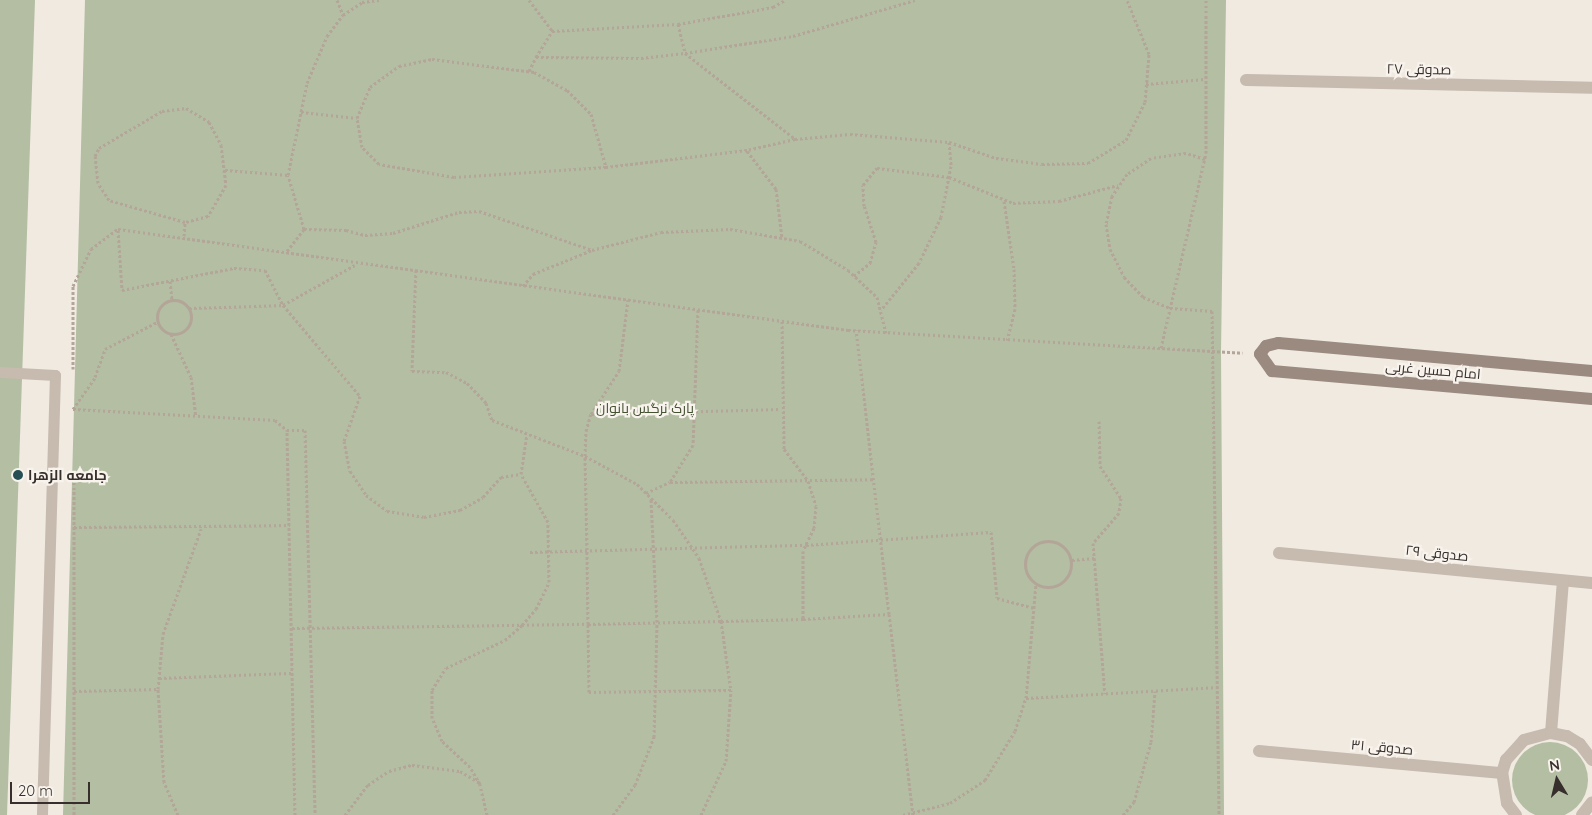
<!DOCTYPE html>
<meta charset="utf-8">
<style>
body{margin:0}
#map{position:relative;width:1592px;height:815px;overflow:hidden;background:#f0eae1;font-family:Quicksand,Cairo,sans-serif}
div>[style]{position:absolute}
.green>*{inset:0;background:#b3bea2}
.round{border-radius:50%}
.path>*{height:3px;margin-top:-1.5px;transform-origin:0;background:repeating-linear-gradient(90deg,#b3a598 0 2.5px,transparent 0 5px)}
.path>.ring{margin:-1.5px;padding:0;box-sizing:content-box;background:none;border:3px solid #b3a598;border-radius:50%}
.service>*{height:11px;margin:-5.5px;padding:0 5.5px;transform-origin:5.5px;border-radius:5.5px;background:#c7baae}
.minor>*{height:12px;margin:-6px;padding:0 6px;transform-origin:6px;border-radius:6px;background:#c7baae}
.secondary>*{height:12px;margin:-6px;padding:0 6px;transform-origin:6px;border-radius:6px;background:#9b8a7f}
.dots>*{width:14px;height:14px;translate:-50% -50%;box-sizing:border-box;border:2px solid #f8f3ed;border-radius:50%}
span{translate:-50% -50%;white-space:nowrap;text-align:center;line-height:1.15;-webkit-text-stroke:4.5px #f8f3ed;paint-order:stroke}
.street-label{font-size:14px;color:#372f2b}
.park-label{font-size:14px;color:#455232}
.poi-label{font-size:14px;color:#372f2b;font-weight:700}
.left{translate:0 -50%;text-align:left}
.north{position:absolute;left:1532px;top:755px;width:50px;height:50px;-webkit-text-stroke:4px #f8f3ed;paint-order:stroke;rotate:351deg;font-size:14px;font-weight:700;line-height:20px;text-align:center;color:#372f2b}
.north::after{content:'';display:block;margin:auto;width:18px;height:22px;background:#372f2b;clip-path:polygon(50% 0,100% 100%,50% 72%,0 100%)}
.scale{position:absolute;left:10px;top:782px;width:80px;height:22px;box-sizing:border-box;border:2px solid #372f2b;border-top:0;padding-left:6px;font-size:15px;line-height:18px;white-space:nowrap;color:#372f2b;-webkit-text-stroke:4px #f8f3ed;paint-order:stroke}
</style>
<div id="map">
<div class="green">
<div style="clip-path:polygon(0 0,35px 0,7px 815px,0 815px)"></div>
<div style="clip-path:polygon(85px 0,1226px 0,1221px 352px,1224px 815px,63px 815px)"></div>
<div class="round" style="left:1512px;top:742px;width:76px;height:76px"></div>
</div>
<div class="path">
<div style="left:337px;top:0;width:16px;rotate:68deg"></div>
<div style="left:529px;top:0;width:39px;rotate:53deg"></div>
<div style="left:678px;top:24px;width:30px;rotate:76deg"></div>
<div style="left:685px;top:53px;width:109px;rotate:-8.9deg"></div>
<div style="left:793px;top:36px;width:127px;rotate:-16.4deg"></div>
<div style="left:552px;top:31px;width:126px;rotate:-3.2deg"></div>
<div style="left:678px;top:24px;width:97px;rotate:-10.1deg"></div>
<div style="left:773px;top:7px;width:14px;rotate:-30deg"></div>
<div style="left:536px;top:57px;width:31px;rotate:-58deg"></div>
<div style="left:432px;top:59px;width:103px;rotate:7.3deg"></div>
<div style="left:534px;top:72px;width:38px;rotate:29deg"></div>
<div style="left:567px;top:90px;width:34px;rotate:45deg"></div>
<div style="left:591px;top:114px;width:55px;rotate:74.2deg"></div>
<div style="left:606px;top:167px;width:152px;rotate:176.2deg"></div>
<div style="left:454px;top:177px;width:76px;rotate:-170.2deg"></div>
<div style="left:379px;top:164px;width:24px;rotate:-135deg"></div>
<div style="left:362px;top:147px;width:29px;rotate:-100deg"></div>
<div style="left:357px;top:118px;width:34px;rotate:-67deg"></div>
<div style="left:370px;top:87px;width:36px;rotate:-36deg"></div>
<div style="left:399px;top:66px;width:34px;rotate:-12deg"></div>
<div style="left:529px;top:71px;width:16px;rotate:-63deg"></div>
<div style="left:536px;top:57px;width:105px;rotate:0.5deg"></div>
<div style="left:641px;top:58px;width:44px;rotate:-6.5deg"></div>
<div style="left:685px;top:53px;width:140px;rotate:38deg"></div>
<div style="left:795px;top:139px;width:49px;rotate:167.1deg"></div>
<div style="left:747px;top:150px;width:142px;rotate:173.1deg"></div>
<div style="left:1146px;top:84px;width:59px;rotate:-4.8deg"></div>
<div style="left:186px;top:108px;width:27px;rotate:31deg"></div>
<div style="left:209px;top:122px;width:26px;rotate:62deg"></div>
<div style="left:221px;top:145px;width:40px;rotate:82.9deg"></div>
<div style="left:226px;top:185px;width:36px;rotate:120deg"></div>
<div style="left:208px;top:216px;width:24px;rotate:165deg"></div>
<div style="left:185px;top:222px;width:79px;rotate:-163.9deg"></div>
<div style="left:109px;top:200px;width:20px;rotate:-123deg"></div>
<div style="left:98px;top:183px;width:27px;rotate:-96deg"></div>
<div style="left:95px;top:156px;width:9px;rotate:-63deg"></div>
<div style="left:99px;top:148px;width:73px;rotate:-30.4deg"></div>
<div style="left:162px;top:111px;width:24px;rotate:-7deg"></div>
<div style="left:301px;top:112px;width:56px;rotate:6.1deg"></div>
<div style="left:795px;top:139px;width:55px;rotate:-5.2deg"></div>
<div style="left:850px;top:134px;width:99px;rotate:4.6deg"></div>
<div style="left:949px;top:142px;width:24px;rotate:85deg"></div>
<div style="left:951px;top:166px;width:52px;rotate:101.1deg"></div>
<div style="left:941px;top:217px;width:51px;rotate:115.6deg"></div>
<div style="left:919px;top:263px;width:60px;rotate:129deg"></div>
<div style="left:949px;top:142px;width:50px;rotate:18.8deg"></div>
<div style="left:996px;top:158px;width:46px;rotate:7.4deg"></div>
<div style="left:1042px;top:164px;width:46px;rotate:-1.2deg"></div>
<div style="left:1088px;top:163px;width:44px;rotate:-31.2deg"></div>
<div style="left:1126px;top:140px;width:42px;rotate:-63.4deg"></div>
<div style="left:1145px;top:102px;width:48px;rotate:-85.2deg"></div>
<div style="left:1149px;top:54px;width:58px;rotate:-112.2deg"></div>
<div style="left:747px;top:151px;width:48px;rotate:52.7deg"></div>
<div style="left:776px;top:189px;width:49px;rotate:83deg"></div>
<div style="left:1205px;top:159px;width:20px;rotate:-162deg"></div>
<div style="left:1186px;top:153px;width:35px;rotate:172deg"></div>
<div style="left:1151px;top:158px;width:29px;rotate:146deg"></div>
<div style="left:1127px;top:174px;width:27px;rotate:124deg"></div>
<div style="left:1112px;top:196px;width:29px;rotate:102deg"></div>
<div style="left:1106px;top:224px;width:25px;rotate:81deg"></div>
<div style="left:1110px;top:249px;width:31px;rotate:63deg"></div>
<div style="left:1124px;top:277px;width:28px;rotate:46deg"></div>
<div style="left:1143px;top:297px;width:29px;rotate:22deg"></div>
<div style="left:1170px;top:308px;width:42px;rotate:4.1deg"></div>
<div style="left:1212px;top:311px;width:504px;rotate:89.2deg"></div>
<div style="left:225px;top:170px;width:63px;rotate:4.5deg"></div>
<div style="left:1004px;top:201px;width:69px;rotate:81.6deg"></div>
<div style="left:1014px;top:269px;width:40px;rotate:88.6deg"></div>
<div style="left:1015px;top:309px;width:32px;rotate:104deg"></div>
<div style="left:304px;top:229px;width:56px;rotate:-106.5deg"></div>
<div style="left:288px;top:175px;width:94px;rotate:-78.3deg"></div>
<div style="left:307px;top:83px;width:51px;rotate:-66.9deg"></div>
<div style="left:327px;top:36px;width:26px;rotate:-53deg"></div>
<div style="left:343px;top:15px;width:23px;rotate:-34deg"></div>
<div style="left:362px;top:2px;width:17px;rotate:-7deg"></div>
<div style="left:118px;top:230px;width:60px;rotate:86.2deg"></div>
<div style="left:122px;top:290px;width:114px;rotate:-11.1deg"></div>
<div style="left:234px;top:268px;width:31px;rotate:4deg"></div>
<div style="left:265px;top:270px;width:39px;rotate:63deg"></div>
<div style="left:283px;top:305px;width:119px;rotate:49.8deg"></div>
<div style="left:360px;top:396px;width:48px;rotate:109.6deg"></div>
<div style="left:344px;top:441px;width:31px;rotate:79deg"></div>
<div style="left:350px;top:471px;width:29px;rotate:56deg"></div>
<div style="left:366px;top:495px;width:26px;rotate:37deg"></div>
<div style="left:387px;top:511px;width:37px;rotate:9deg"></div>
<div style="left:424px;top:517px;width:37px;rotate:-11deg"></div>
<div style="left:460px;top:510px;width:26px;rotate:-29deg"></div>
<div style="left:483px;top:497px;width:27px;rotate:-48deg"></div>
<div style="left:501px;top:477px;width:20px;rotate:-9deg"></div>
<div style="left:184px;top:236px;width:14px;rotate:-86deg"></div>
<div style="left:287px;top:251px;width:28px;rotate:-52deg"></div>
<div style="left:304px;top:229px;width:42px;rotate:1.4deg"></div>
<div style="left:346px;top:230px;width:20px;rotate:15deg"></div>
<div style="left:365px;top:235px;width:28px;rotate:-4deg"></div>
<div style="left:393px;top:233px;width:69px;rotate:-17.7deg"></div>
<div style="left:459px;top:212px;width:20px;rotate:-3deg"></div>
<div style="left:479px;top:211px;width:120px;rotate:19deg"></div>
<div style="left:416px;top:270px;width:101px;rotate:92.3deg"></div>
<div style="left:412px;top:371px;width:34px;rotate:2deg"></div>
<div style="left:446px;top:372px;width:24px;rotate:28deg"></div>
<div style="left:467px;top:383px;width:28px;rotate:46deg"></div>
<div style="left:486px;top:403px;width:18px;rotate:71deg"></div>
<div style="left:492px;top:420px;width:100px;rotate:21.2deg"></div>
<div style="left:585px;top:456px;width:59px;rotate:28.3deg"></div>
<div style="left:637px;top:484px;width:51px;rotate:45deg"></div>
<div style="left:673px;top:520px;width:46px;rotate:55.6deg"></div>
<div style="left:699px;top:558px;width:67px;rotate:70.8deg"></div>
<div style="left:721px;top:621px;width:82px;rotate:-1.4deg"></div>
<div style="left:854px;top:276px;width:21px;rotate:-39deg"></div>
<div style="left:870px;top:263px;width:22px;rotate:-74deg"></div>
<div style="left:876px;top:242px;width:38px;rotate:-108deg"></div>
<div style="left:864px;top:206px;width:21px;rotate:-93deg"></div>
<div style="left:863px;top:185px;width:22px;rotate:-51deg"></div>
<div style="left:877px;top:168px;width:73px;rotate:7.1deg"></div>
<div style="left:949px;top:177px;width:69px;rotate:22.1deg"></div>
<div style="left:1013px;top:203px;width:46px;rotate:-2.5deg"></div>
<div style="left:1059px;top:201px;width:61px;rotate:-15.2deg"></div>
<div style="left:170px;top:281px;width:19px;rotate:84deg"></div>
<div style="left:523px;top:286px;width:16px;rotate:-50deg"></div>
<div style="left:533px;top:274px;width:64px;rotate:-22.1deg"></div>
<div style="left:592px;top:250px;width:71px;rotate:-14.6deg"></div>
<div style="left:661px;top:232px;width:69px;rotate:-2.5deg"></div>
<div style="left:730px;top:229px;width:71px;rotate:9.7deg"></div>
<div style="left:800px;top:241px;width:56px;rotate:31.1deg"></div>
<div style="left:848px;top:270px;width:40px;rotate:43deg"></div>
<div style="left:877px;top:297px;width:37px;rotate:76deg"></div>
<div class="ring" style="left:157px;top:300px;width:31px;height:31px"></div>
<div style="left:189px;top:308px;width:94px;rotate:-1.8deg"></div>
<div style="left:283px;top:305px;width:82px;rotate:-29.1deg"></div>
<div style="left:698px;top:310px;width:135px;rotate:92.1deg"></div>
<div style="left:693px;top:445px;width:44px;rotate:121.9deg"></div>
<div style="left:670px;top:482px;width:203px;rotate:-0.8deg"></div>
<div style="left:782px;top:321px;width:128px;rotate:89.1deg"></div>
<div style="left:784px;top:449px;width:40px;rotate:53deg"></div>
<div style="left:808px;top:481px;width:26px;rotate:72deg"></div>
<div style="left:816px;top:506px;width:22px;rotate:95deg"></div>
<div style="left:814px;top:528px;width:25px;rotate:116deg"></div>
<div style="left:803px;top:551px;width:68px;rotate:90deg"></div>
<div style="left:803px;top:619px;width:86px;rotate:-3.3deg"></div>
<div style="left:889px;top:614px;width:286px;rotate:-96.6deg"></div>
<div style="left:171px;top:334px;width:47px;rotate:65.1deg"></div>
<div style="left:191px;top:377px;width:39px;rotate:83deg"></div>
<div style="left:1161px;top:348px;width:200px;rotate:-77deg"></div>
<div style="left:1206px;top:153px;width:153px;rotate:-90deg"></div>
<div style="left:73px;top:369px;width:83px;rotate:-90deg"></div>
<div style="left:73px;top:286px;width:41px;rotate:-64.1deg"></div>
<div style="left:91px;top:249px;width:34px;rotate:-37deg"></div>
<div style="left:118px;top:229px;width:737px;rotate:7.88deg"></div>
<div style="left:848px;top:330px;width:395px;rotate:3.3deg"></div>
<div style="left:73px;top:409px;width:202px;rotate:3.1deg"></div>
<div style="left:275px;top:420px;width:16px;rotate:40deg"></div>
<div style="left:73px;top:409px;width:39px;rotate:-55deg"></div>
<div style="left:95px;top:377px;width:30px;rotate:-70deg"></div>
<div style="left:105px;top:349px;width:59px;rotate:-27.4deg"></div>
<div style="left:591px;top:414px;width:51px;rotate:-56.9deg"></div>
<div style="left:619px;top:371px;width:72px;rotate:-82.8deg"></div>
<div style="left:1099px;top:421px;width:45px;rotate:88.7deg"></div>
<div style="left:1100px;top:466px;width:38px;rotate:57deg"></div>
<div style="left:1121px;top:498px;width:15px;rotate:98deg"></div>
<div style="left:1119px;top:513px;width:40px;rotate:131deg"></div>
<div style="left:1093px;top:543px;width:151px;rotate:85.5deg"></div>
<div style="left:74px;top:477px;width:338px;rotate:90deg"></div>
<div style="left:646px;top:493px;width:26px;rotate:-25deg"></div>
<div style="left:74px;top:527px;width:216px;rotate:-0.5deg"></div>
<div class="ring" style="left:1025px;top:541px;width:43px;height:43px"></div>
<div style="left:530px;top:552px;width:276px;rotate:-1.5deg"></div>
<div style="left:806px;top:545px;width:185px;rotate:-4deg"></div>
<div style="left:991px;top:532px;width:66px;rotate:84.8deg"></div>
<div style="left:997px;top:598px;width:38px;rotate:15deg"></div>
<div style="left:1072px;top:560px;width:22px;rotate:-5deg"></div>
<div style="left:889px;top:614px;width:202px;rotate:83.2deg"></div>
<div style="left:292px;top:628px;width:296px;rotate:-0.8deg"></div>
<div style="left:588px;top:624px;width:133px;rotate:-1.3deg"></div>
<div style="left:721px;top:621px;width:70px;rotate:81.8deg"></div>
<div style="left:731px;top:690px;width:142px;rotate:179.2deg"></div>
<div style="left:589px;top:692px;width:68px;rotate:-90.8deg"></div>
<div style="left:588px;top:624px;width:74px;rotate:-90.8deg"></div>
<div style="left:587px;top:550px;width:94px;rotate:-91.2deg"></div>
<div style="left:585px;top:456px;width:25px;rotate:-88deg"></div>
<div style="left:586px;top:431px;width:18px;rotate:-74deg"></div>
<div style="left:591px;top:414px;width:190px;rotate:-1.5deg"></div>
<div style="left:159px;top:678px;width:133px;rotate:-2.2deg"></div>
<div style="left:74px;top:691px;width:84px;rotate:-1.4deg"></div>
<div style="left:1026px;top:698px;width:193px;rotate:-3.3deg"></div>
<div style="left:178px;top:815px;width:36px;rotate:-113deg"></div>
<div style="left:164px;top:782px;width:93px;rotate:-93.7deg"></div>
<div style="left:158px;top:689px;width:55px;rotate:-84.8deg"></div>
<div style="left:163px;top:634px;width:112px;rotate:-70.1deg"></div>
<div style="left:295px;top:815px;width:385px;rotate:-91.2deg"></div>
<div style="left:287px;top:430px;width:18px"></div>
<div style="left:305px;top:430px;width:385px;rotate:88.5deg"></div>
<div style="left:345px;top:815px;width:38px;rotate:-53deg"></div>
<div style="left:368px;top:785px;width:25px;rotate:-34deg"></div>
<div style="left:389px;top:771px;width:24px;rotate:-15deg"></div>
<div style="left:412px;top:765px;width:48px;rotate:7.1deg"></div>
<div style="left:460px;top:771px;width:23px;rotate:31deg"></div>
<div style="left:487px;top:815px;width:32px;rotate:-103deg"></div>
<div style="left:480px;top:784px;width:20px;rotate:-120deg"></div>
<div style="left:470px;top:767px;width:38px;rotate:-137deg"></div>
<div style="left:442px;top:741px;width:25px;rotate:-113deg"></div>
<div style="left:432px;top:718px;width:28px;rotate:-90deg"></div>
<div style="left:432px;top:690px;width:26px;rotate:-58deg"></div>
<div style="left:446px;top:668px;width:65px;rotate:-25.4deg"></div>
<div style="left:505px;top:640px;width:23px;rotate:-41deg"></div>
<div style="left:522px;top:625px;width:21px;rotate:-49deg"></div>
<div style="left:536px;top:609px;width:30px;rotate:-64deg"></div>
<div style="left:549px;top:582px;width:60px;rotate:-91deg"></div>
<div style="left:548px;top:522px;width:55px;rotate:-119.4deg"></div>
<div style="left:521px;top:474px;width:40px;rotate:-81.5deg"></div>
<div style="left:613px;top:815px;width:37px;rotate:-54deg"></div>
<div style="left:635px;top:785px;width:52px;rotate:-68.4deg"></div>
<div style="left:654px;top:737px;width:115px;rotate:-88.5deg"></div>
<div style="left:657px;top:622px;width:123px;rotate:-92.8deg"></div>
<div style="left:701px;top:815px;width:60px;rotate:-65.2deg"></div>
<div style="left:726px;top:761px;width:71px;rotate:-86deg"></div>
<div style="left:903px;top:815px;width:49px;rotate:-14.3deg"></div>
<div style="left:950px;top:803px;width:42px;rotate:-33.3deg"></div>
<div style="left:985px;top:780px;width:57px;rotate:-58.5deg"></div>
<div style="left:1015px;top:731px;width:35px;rotate:-72deg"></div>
<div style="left:1026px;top:698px;width:114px;rotate:-85deg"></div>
<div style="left:1123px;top:815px;width:17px;rotate:-50deg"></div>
<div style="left:1134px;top:802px;width:62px;rotate:-74.2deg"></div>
<div style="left:1151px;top:742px;width:51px;rotate:-85.5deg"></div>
</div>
<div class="service">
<div style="left:0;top:372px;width:55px;rotate:3.1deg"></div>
<div style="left:55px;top:375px;width:440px;rotate:91.7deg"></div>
</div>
<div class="minor">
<div style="left:1246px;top:80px;width:346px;rotate:1.3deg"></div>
<div style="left:1279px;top:553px;width:314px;rotate:5.5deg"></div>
<div style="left:1551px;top:733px;width:152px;rotate:-85.5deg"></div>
<div style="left:1259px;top:751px;width:244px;rotate:5.2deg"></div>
<div style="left:1516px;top:815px;width:15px;rotate:-127deg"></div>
<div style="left:1507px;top:803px;width:30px;rotate:-99deg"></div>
<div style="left:1502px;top:773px;width:14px;rotate:-73deg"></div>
<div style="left:1506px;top:760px;width:27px;rotate:-48deg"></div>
<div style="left:1524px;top:740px;width:28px;rotate:-15deg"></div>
<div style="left:1551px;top:733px;width:16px;rotate:11deg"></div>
<div style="left:1567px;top:736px;width:15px;rotate:32deg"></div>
<div style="left:1580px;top:744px;width:20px;rotate:53deg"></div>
<div style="left:1582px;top:815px;width:16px;rotate:-52deg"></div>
</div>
<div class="secondary">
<div style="left:1592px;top:371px;width:315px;rotate:-174.9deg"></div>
<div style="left:1278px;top:343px;width:12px;rotate:166deg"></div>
<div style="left:1266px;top:346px;width:10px;rotate:127deg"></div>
<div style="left:1260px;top:354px;width:21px;rotate:55deg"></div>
<div style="left:1272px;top:371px;width:321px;rotate:5deg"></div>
</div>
<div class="dots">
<div style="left:18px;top:475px;background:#254f53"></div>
</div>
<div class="street-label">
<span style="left:1419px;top:69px;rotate:1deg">صدوقی ۲۷</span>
<span style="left:1433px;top:370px;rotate:5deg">امام حسین غربی</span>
<span style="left:1437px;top:553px;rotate:6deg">صدوقی ۲۹</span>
<span style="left:1382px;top:747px;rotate:5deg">صدوقی ۳۱</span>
</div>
<div class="park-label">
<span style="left:645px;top:408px">پارک نرگس بانوان</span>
</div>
<div class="poi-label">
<span class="left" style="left:28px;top:475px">جامعه الزهرا</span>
</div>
<div class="north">N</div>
<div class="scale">20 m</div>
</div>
